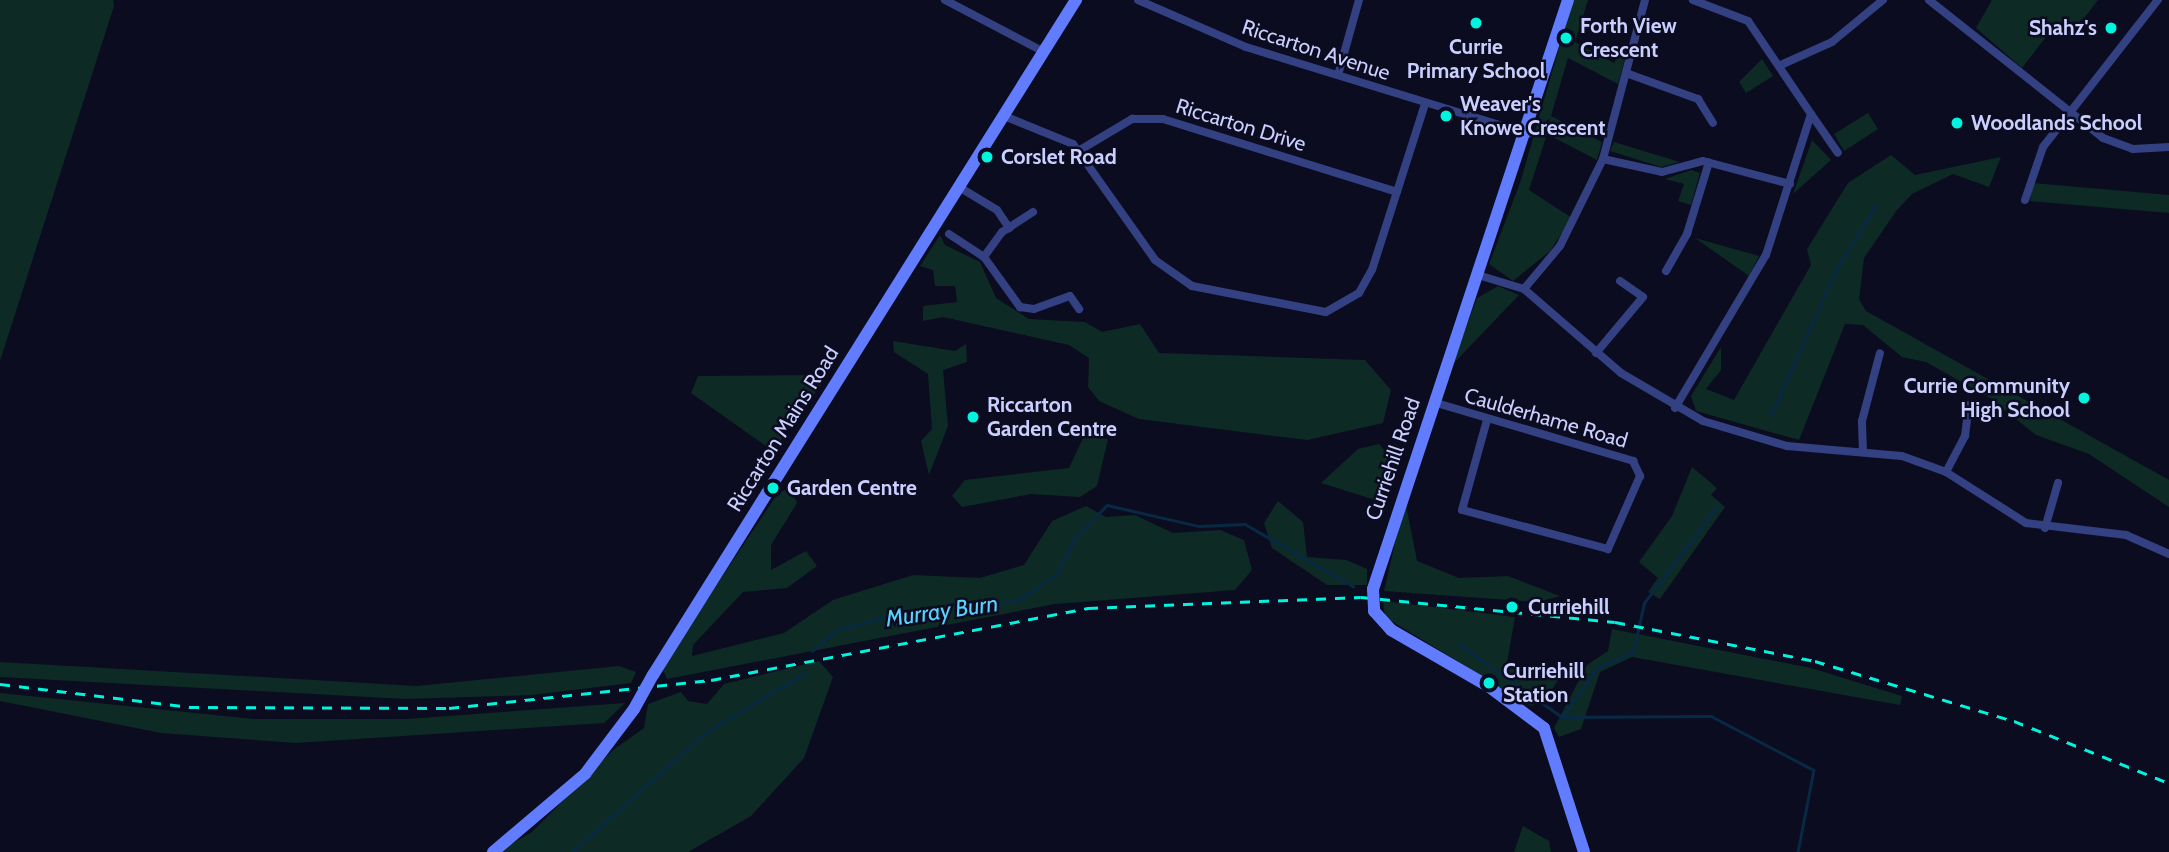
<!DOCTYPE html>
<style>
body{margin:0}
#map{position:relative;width:2169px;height:852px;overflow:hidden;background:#0b0c20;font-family:Cabin,sans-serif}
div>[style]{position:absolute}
.green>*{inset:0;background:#0e2a24}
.stream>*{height:2.5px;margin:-1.25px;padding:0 1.25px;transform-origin:1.25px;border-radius:1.25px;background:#082943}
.street>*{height:8px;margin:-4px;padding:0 4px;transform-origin:4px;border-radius:4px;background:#334082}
.secondary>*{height:12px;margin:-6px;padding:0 6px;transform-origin:6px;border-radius:6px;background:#617cff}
.rail>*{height:2.5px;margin-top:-1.25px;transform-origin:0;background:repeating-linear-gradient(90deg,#00f5de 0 10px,transparent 0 19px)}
.secondary-bridge>*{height:12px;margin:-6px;padding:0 6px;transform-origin:6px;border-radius:6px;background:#617cff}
.dots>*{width:19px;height:19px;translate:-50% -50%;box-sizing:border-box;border:4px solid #0b0c20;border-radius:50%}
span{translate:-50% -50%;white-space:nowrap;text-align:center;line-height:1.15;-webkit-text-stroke:5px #0b0c20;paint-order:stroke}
.poi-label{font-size:21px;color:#cacfff;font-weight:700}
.left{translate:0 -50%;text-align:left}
.right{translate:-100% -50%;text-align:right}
.street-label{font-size:21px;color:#cacfff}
.water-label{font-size:23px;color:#58d2ff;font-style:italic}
</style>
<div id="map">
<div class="green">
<div style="clip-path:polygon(0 0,113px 0,114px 6px,0 361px)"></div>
<div style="clip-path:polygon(1573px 0,1588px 0,1575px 42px,1614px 63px,1622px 48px,1627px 51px,1618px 84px,1568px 58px,1551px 116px,1602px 142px,1597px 160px,1547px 134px,1529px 190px,1572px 218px,1550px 251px,1513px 281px,1489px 264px,1520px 183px)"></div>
<div style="clip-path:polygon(1992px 0,2098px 0,2075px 30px,2063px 38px,2049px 33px,2022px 68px,1976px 28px)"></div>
<div style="clip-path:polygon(1762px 59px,1773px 76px,1746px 93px,1739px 82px)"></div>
<div style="clip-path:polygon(1868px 113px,1878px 129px,1844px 151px,1834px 134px)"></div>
<div style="clip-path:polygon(1812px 140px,1831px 160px,1793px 194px)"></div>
<div style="clip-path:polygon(1614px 142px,1680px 162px,1661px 167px,1610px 151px)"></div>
<div style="clip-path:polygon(1891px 155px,1915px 175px,2001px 157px,1989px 187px,1953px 174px,1912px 194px,1897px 210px,1864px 258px,1859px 299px,1866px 311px,2169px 480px,2169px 507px,2089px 454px,2036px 435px,1990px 398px,1926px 362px,1902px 357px,1863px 325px,1845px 324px,1799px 440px,1696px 411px,1691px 396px,1721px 347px,1721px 370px,1706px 389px,1734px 400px,1811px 265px,1807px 249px,1848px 183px)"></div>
<div style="clip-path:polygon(1691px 170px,1700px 173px,1691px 205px,1678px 201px,1684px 184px,1665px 179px)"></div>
<div style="clip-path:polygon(2033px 183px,2169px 195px,2169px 213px,2030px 201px)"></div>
<div style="clip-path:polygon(940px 235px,945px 245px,980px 262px,996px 298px,1029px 319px,1085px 322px,1102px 332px,1140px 324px,1159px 353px,1365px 360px,1391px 390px,1383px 423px,1307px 440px,1139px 419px,1099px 401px,1088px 387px,1089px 358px,1069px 345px,943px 317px,923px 321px,923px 306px,957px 302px,955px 286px,935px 286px,933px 270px,920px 266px)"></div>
<div style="clip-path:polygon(1695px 238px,1759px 256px,1749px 276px)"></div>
<div style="clip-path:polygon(1498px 286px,1519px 295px,1452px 365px,1477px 298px)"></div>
<div style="clip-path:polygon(893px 341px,955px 351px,966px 344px,967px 362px,943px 370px,948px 426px,929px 475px,921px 441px,932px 429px,928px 374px,894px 352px)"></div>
<div style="clip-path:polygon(698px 376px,821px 375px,826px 378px,773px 451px,691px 393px)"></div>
<div style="clip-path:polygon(1085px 434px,1108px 439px,1097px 486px,1080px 497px,1031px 494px,962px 507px,952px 496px,965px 480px,1069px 468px)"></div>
<div style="clip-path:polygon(1379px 444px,1396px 465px,1382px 502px,1321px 483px,1358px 449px)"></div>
<div style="clip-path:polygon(1692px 467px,1717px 488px,1711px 495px,1725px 507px,1660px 599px,1648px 592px,1658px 578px,1639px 562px,1672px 516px)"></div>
<div style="clip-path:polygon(790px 488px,797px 503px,771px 545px,771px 570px,806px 551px,817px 566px,787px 588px,743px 592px,693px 645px,692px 656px,784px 633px,833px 600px,913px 575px,980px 578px,1024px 565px,1052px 521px,1086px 506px,1106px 517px,1135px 515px,1173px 533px,1220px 530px,1244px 540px,1252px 570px,1235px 590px,1055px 604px,667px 679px,663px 670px,712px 592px,778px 493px)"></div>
<div style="clip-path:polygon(1405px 500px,1417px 561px,1459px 578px,1508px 576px,1560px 596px,1538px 602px,1384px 591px)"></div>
<div style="clip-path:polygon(1278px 501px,1303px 522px,1307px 557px,1346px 560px,1367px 569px,1367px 585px,1327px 585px,1272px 548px,1264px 523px)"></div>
<div style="clip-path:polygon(1383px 601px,1515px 617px,1506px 668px,1560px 677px,1546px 699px,1531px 706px,1385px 617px)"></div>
<div style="clip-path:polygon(1612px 629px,1811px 668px,1902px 696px,1900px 705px,1632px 657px,1600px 672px,1581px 729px,1559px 737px,1554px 728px,1587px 665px,1608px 651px)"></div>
<div style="clip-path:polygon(819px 661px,833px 677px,804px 758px,751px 816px,688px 852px,498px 852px,532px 832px,613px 750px,644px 728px,648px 704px,681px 692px,688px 701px,707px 704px,724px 684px)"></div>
<div style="clip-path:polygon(0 662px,417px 686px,619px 666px,636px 672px,631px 683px,532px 695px,405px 699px,0 677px)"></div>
<div style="clip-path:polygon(0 693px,254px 719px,407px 719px,625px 703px,604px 723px,296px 743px,161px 733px,0 701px)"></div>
<div style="clip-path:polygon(1523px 826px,1549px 841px,1551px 852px,1514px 852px)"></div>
</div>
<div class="stream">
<div style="left:1771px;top:414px;width:160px;rotate:-65.7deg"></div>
<div style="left:1837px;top:268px;width:73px;rotate:-58.5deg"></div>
<div style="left:1459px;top:644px;width:126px;rotate:35.3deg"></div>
<div style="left:1562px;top:717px;width:149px;rotate:-0.4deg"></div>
<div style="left:1711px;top:716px;width:116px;rotate:27.7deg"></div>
<div style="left:1814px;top:770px;width:84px;rotate:101deg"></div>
<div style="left:812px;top:651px;width:33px;rotate:-40deg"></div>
<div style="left:837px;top:630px;width:70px;rotate:-14.8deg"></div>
<div style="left:905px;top:612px;width:113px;rotate:-5.6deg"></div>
<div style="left:1017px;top:601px;width:48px;rotate:-34deg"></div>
<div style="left:1057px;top:574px;width:39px;rotate:-64deg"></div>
<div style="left:1074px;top:539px;width:47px;rotate:-45.9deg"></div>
<div style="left:1107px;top:505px;width:94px;rotate:12.9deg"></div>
<div style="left:1199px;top:526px;width:46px;rotate:-2.5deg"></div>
<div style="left:1245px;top:524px;width:125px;rotate:29.9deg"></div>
<div style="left:1562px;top:717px;width:60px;rotate:-54.5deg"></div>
<div style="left:1597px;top:668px;width:39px;rotate:-24deg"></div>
<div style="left:1633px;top:652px;width:50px;rotate:-77.3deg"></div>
<div style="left:1644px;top:603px;width:123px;rotate:-52.9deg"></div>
<div style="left:572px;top:852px;width:180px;rotate:-41.8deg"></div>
<div style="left:706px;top:732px;width:115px;rotate:-30.8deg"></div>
</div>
<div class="street">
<div style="left:945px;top:0;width:112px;rotate:27.7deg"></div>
<div style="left:1138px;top:0;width:118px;rotate:23.5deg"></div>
<div style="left:1246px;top:47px;width:295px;rotate:17.1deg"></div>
<div style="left:1929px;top:0;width:222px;rotate:38.4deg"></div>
<div style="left:2103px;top:138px;width:32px;rotate:20deg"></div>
<div style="left:2133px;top:149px;width:36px;rotate:-3deg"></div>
<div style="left:1783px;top:64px;width:54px;rotate:-24.2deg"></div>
<div style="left:1832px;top:42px;width:66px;rotate:-39.5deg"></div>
<div style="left:1626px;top:73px;width:77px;rotate:19.9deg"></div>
<div style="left:1698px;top:99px;width:28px;rotate:58deg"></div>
<div style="left:1338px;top:75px;width:78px;rotate:-74.4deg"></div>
<div style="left:1811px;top:114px;width:47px;rotate:55.3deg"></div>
<div style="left:1004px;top:116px;width:74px;rotate:22.1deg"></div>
<div style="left:1073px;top:144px;width:142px;rotate:54.7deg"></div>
<div style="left:1155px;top:260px;width:45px;rotate:35.1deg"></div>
<div style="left:1192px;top:286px;width:136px;rotate:11deg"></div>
<div style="left:1326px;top:312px;width:38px;rotate:-30deg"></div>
<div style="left:1359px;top:293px;width:26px;rotate:-61deg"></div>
<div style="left:1372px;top:270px;width:174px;rotate:-72.3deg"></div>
<div style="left:1080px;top:150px;width:61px;rotate:-30.8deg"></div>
<div style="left:1132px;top:119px;width:31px"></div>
<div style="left:1163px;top:119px;width:245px;rotate:17.3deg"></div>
<div style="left:1603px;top:159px;width:60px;rotate:12.4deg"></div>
<div style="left:1662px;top:172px;width:42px;rotate:-15deg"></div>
<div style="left:1703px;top:161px;width:90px;rotate:14.8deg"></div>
<div style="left:959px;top:187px;width:44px;rotate:31.2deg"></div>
<div style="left:997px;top:210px;width:22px;rotate:56deg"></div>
<div style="left:2025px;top:200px;width:56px;rotate:-71.2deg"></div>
<div style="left:2043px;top:147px;width:187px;rotate:-52deg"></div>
<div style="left:1033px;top:212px;width:37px;rotate:147deg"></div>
<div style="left:1002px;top:232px;width:31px;rotate:126deg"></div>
<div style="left:984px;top:257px;width:62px;rotate:54.2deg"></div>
<div style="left:1020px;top:307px;width:14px;rotate:8deg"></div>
<div style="left:1034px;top:309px;width:38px;rotate:-20deg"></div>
<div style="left:1070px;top:296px;width:16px;rotate:55deg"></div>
<div style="left:949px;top:234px;width:42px;rotate:33.3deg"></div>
<div style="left:1666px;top:271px;width:43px;rotate:-60.4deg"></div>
<div style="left:1687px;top:234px;width:75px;rotate:-73deg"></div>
<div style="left:1478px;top:275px;width:48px;rotate:16.9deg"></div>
<div style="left:1524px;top:289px;width:128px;rotate:40.9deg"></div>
<div style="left:1621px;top:373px;width:95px;rotate:30.3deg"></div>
<div style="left:1703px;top:421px;width:88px;rotate:16.6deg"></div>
<div style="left:1787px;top:446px;width:115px;rotate:5deg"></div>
<div style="left:1902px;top:456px;width:47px;rotate:20deg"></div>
<div style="left:1946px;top:472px;width:95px;rotate:32.5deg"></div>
<div style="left:2026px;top:523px;width:101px;rotate:6.8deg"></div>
<div style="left:2126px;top:535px;width:47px;rotate:23.8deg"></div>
<div style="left:1524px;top:289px;width:56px;rotate:-50.1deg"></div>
<div style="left:1560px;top:246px;width:97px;rotate:-63.7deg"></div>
<div style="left:1603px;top:159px;width:164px;rotate:-75.2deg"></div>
<div style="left:1596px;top:353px;width:73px;rotate:-50deg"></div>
<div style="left:1643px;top:297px;width:28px;rotate:-145deg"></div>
<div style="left:1433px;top:402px;width:209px;rotate:16.4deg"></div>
<div style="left:1633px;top:461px;width:17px;rotate:65deg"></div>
<div style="left:1640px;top:476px;width:80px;rotate:113.7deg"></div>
<div style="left:1608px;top:549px;width:151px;rotate:-165deg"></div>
<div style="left:1462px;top:510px;width:93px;rotate:-74.5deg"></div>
<div style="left:1675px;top:408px;width:178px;rotate:-59.3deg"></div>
<div style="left:1766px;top:255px;width:148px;rotate:-72.3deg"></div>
<div style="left:1811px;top:114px;width:112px;rotate:-124.1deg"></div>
<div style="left:1748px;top:21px;width:59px;rotate:-159.1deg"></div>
<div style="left:1863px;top:452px;width:31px;rotate:-92deg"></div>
<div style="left:1862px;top:421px;width:70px;rotate:-75.2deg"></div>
<div style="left:1946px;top:472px;width:41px;rotate:-62.2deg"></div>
<div style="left:1965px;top:436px;width:31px;rotate:-83deg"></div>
<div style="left:2045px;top:528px;width:47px;rotate:-73.9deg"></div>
</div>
<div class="secondary">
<div style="left:1373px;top:589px;width:620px;rotate:-71.68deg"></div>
<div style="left:1374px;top:611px;width:25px;rotate:48deg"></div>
<div style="left:1391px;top:630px;width:112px;rotate:30deg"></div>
<div style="left:1488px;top:686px;width:70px;rotate:36.9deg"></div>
<div style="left:1544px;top:728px;width:130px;rotate:72.1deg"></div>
<div style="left:653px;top:675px;width:797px;rotate:-57.93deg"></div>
<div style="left:493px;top:852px;width:121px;rotate:-40.3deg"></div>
<div style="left:585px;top:774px;width:81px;rotate:-53deg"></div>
</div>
<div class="rail">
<div style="left:0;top:684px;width:190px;rotate:6.9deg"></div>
<div style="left:189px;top:707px;width:260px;rotate:0.2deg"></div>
<div style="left:449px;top:708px;width:263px;rotate:-6.1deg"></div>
<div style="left:711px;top:680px;width:384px;rotate:-10.8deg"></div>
<div style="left:1088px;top:608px;width:273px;rotate:-2.3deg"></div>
<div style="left:1361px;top:597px;width:255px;rotate:5.6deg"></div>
<div style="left:1615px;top:622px;width:204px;rotate:11deg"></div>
<div style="left:1815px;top:661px;width:208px;rotate:16.8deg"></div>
<div style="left:2014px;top:721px;width:167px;rotate:21.8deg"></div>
</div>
<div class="secondary-bridge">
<div style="left:1373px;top:589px;width:22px;rotate:87deg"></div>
<div style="left:634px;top:709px;width:39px;rotate:-61deg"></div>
</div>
<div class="dots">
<div style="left:1476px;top:23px;background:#00f5de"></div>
<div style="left:2111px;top:28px;background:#00f5de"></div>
<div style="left:1566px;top:38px;background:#00f5de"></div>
<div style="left:1446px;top:116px;background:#00f5de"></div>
<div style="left:1957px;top:123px;background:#00f5de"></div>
<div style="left:987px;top:157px;background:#00f5de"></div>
<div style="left:2084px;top:398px;background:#00f5de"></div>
<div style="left:973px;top:417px;background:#00f5de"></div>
<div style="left:773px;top:488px;background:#00f5de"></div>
<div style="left:1512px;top:607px;background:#00f5de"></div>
<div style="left:1489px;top:683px;background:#00f5de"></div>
</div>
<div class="poi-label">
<span class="left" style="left:1580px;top:38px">Forth View<br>Crescent</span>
<span class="right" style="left:2097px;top:28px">Shahz's</span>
<span style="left:1476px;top:59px">Currie<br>Primary School</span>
<span class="left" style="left:1460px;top:116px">Weaver's<br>Knowe Crescent</span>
<span class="left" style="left:1971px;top:123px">Woodlands School</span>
<span class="left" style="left:1001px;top:157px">Corslet Road</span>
<span class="right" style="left:2070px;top:398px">Currie Community<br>High School</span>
<span class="left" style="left:987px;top:417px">Riccarton<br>Garden Centre</span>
<span class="left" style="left:787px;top:488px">Garden Centre</span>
<span class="left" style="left:1528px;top:607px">Curriehill</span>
<span class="left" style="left:1503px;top:683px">Curriehill<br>Station</span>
</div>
<div class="street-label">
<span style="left:1316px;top:50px;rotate:18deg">Riccarton Avenue</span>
<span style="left:1241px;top:125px;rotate:17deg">Riccarton Drive</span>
<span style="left:1546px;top:418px;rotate:16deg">Caulderhame Road</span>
<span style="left:783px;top:429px;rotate:-58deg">Riccarton Mains Road</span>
<span style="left:1393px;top:459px;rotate:-71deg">Curriehill Road</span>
</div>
<div class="water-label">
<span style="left:942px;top:611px;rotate:-8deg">Murray Burn</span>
</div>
</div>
